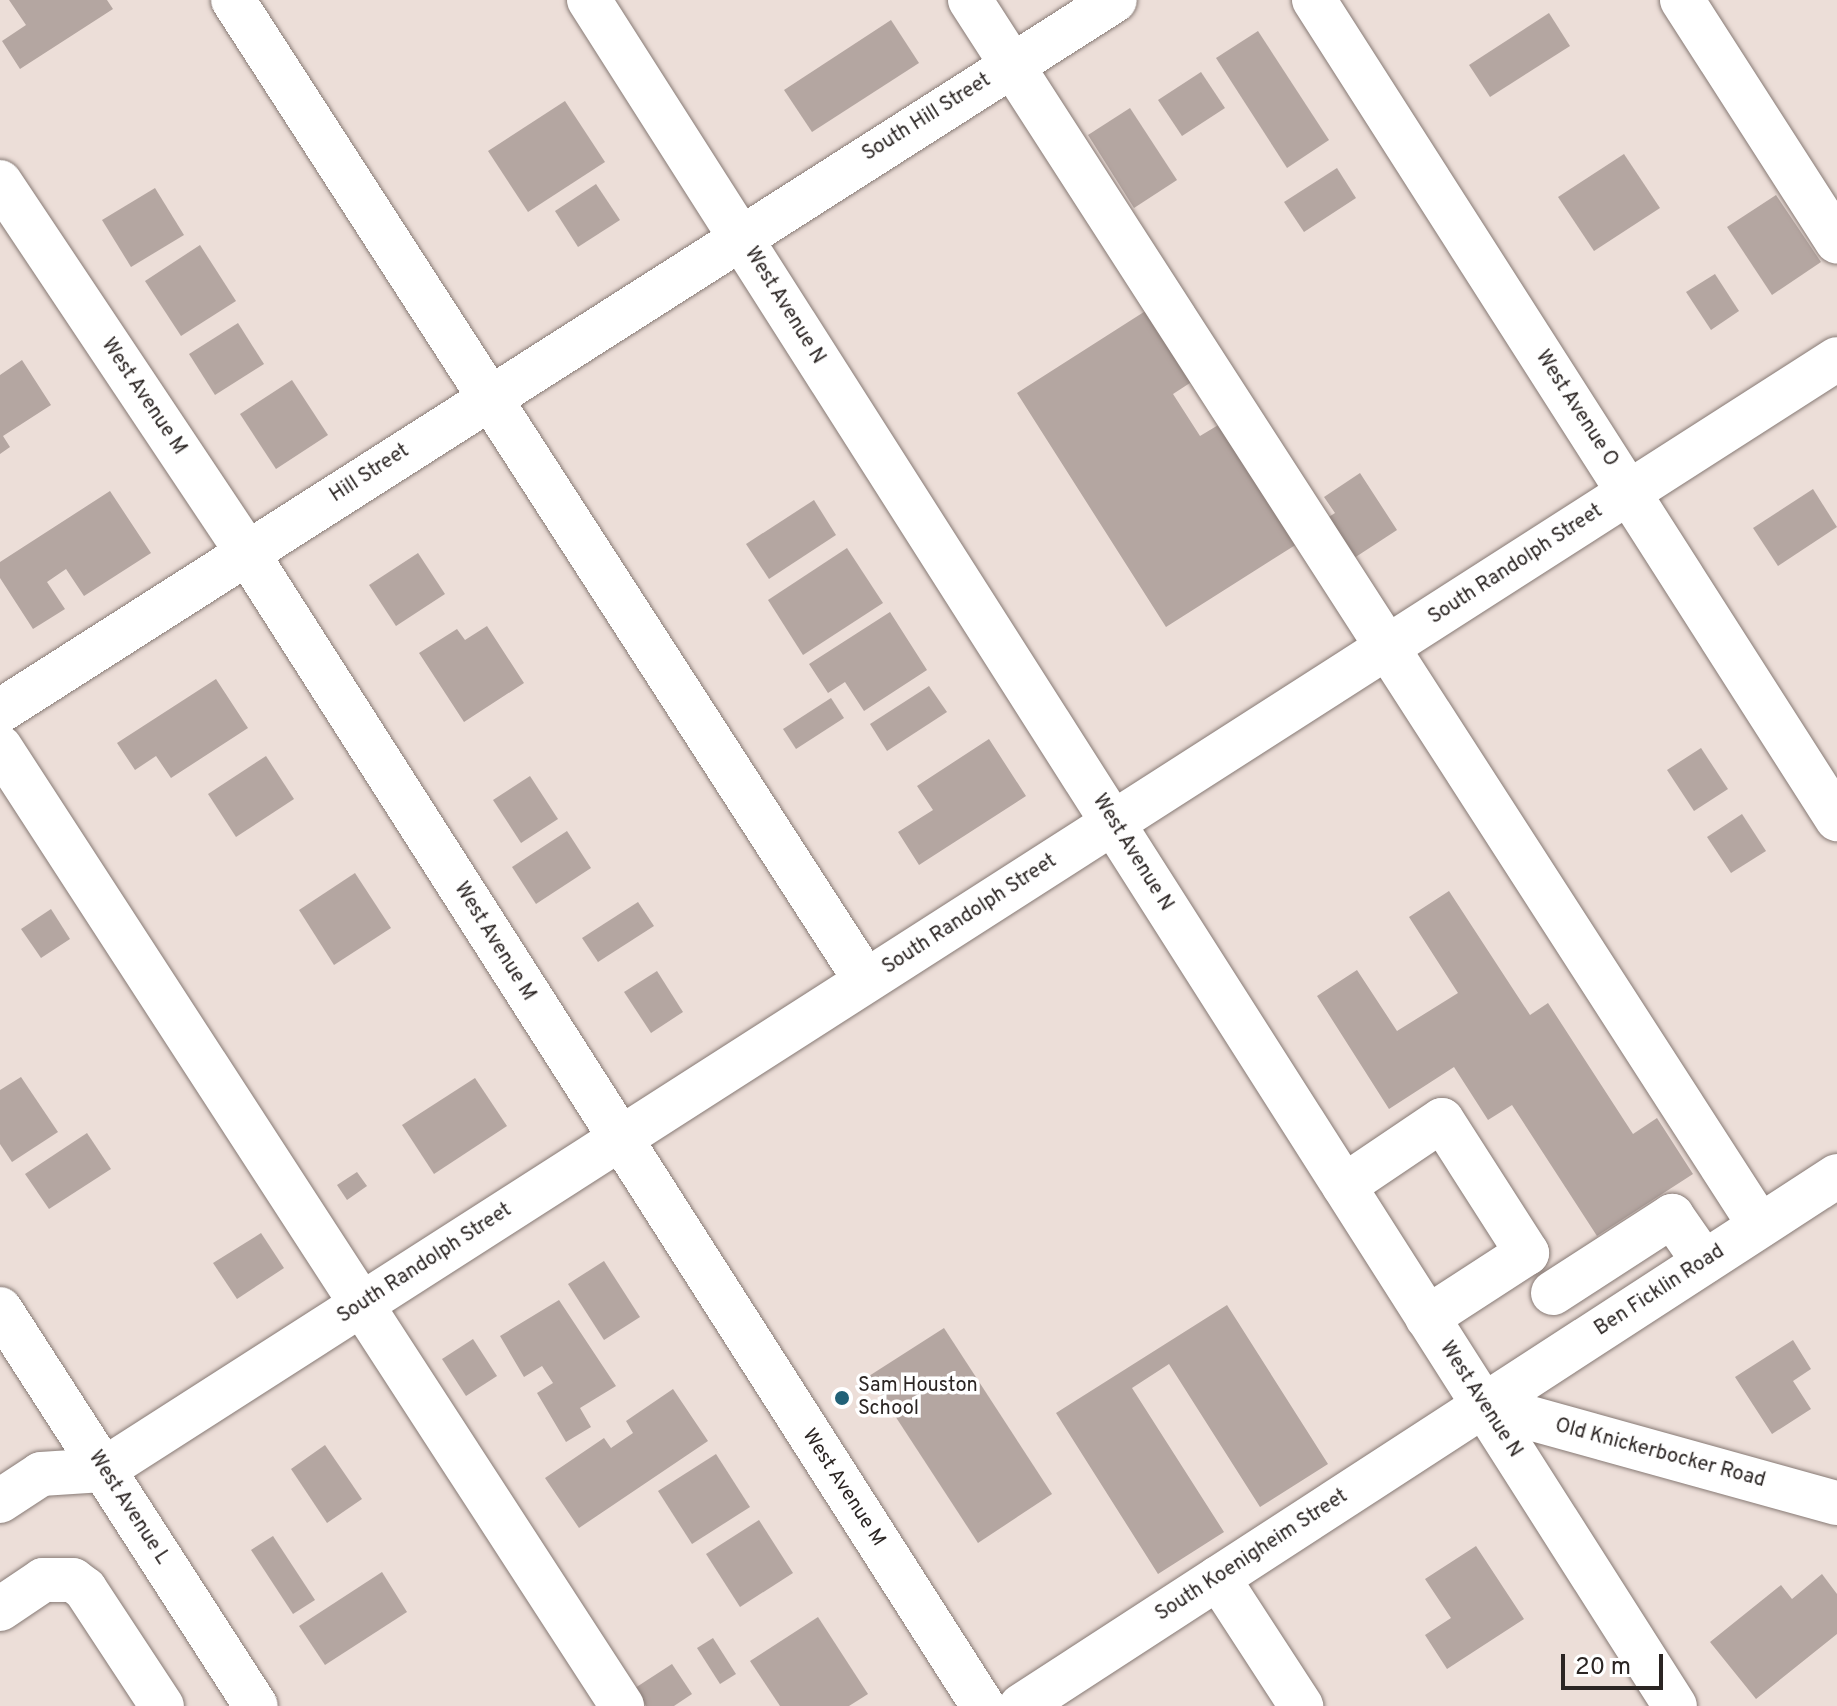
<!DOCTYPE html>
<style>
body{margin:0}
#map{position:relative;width:1837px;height:1706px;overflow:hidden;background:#ecded8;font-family:Overpass,sans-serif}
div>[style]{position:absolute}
.building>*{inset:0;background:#b4a6a1}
.roads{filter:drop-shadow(0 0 2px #877a75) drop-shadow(0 0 2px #877a75)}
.minor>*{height:44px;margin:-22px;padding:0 22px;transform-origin:22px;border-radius:22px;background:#fff}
.major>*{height:44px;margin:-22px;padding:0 22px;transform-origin:22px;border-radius:22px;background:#fff}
.dots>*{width:22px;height:22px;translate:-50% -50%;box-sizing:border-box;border:4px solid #fff;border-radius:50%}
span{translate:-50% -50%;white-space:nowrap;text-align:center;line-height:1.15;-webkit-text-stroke:7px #fff;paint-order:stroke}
.street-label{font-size:20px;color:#2b2523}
.poi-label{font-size:20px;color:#2b2523}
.left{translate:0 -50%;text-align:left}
.scale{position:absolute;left:1561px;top:1654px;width:102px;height:36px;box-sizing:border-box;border:4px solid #2b2523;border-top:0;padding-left:10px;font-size:24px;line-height:28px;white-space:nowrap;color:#2b2523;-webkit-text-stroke:6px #fff;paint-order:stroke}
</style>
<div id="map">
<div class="building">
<div style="clip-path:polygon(9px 0,107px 0,113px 9px,20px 69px,2px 41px,26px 25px)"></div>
<div style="clip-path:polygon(1549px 13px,1570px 46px,1490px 97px,1469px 65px)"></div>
<div style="clip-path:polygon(891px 20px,919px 63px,812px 132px,784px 90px)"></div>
<div style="clip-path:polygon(1258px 31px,1329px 140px,1287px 168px,1216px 58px)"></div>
<div style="clip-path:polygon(1201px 72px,1225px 108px,1182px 136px,1158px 100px)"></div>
<div style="clip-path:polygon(565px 101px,605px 162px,528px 212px,488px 151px)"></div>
<div style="clip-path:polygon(1130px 108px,1177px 180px,1134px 208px,1088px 135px)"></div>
<div style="clip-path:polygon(1624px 154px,1660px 208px,1594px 251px,1558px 197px)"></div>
<div style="clip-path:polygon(1337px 168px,1356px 198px,1304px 232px,1284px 202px)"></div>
<div style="clip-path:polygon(596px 184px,620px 220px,578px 247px,555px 211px)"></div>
<div style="clip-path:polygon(155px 188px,184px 235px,131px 267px,102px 220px)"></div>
<div style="clip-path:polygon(1776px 195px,1821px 262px,1772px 295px,1727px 227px)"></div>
<div style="clip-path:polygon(200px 245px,236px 301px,181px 336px,145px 281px)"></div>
<div style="clip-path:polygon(1715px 274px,1739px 311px,1711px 330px,1686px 292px)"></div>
<div style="clip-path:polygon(1147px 310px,1193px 381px,1173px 394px,1200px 436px,1220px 424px,1297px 544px,1166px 627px,1017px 393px)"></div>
<div style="clip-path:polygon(238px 323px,264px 364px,215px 395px,189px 354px)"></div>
<div style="clip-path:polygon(22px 360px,51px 405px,3px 436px,10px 447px,0 454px,0 375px)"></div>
<div style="clip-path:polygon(292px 380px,328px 435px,276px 469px,240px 414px)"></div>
<div style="clip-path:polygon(1360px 473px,1397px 530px,1348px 562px,1321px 522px,1335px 513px,1324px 497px)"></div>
<div style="clip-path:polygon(1813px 489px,1837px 527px,1778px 566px,1753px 528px)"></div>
<div style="clip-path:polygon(110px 491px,151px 553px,84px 596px,66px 569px,47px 582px,65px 609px,33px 629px,0 578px,0 562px)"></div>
<div style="clip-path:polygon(814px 500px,836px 535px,769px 579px,746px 544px)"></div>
<div style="clip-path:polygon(847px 548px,883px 603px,803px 655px,768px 600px)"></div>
<div style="clip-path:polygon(418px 553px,445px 594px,396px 626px,369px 585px)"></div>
<div style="clip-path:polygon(890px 612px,927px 670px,864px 711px,845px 682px,828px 693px,809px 664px)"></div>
<div style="clip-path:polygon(487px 626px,524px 683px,464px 722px,419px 653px,457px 629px,465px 640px)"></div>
<div style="clip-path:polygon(216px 679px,248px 728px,171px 778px,156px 756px,135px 770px,117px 743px)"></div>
<div style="clip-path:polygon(929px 686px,947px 712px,887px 751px,870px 724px)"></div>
<div style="clip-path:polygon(831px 698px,844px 718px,796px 749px,783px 729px)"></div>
<div style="clip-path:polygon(989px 739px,1026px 796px,919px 865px,898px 832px,933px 810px,917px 786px)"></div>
<div style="clip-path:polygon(1701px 748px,1728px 789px,1694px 811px,1667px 770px)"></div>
<div style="clip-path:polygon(266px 756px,294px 799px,236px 837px,208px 794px)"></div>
<div style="clip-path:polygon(530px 776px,558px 819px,521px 843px,493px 800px)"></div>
<div style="clip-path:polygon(1742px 814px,1766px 851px,1731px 873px,1707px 837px)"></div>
<div style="clip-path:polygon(567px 831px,591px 868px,536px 904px,512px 867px)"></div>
<div style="clip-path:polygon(355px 873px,391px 928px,334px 965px,299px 910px)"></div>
<div style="clip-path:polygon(1449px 891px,1530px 1015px,1548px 1003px,1633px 1134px,1657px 1118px,1693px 1174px,1597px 1236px,1512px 1105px,1488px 1120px,1454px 1067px,1389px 1109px,1317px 996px,1357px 970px,1397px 1031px,1458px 993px,1409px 917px)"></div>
<div style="clip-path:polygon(638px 902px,654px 926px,598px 962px,582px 938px)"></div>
<div style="clip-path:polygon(51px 909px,70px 939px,41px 958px,21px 929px)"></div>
<div style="clip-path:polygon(657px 971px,683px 1012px,651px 1033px,624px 992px)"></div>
<div style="clip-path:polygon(21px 1077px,58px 1132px,12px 1162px,0 1144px,0 1090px)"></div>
<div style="clip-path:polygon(475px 1078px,507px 1126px,434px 1174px,402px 1125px)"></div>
<div style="clip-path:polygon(87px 1133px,111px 1169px,49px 1209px,25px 1174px)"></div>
<div style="clip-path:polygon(357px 1172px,367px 1186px,347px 1200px,337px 1185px)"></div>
<div style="clip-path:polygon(261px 1233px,284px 1268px,237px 1299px,213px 1263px)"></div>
<div style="clip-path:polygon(604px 1261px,640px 1317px,604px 1340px,568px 1284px)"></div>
<div style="clip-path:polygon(559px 1300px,616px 1386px,580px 1408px,591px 1427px,566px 1442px,537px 1393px,553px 1383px,542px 1366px,524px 1377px,500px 1336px)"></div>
<div style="clip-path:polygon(1227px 1305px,1328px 1464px,1260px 1507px,1169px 1364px,1132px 1388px,1224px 1532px,1158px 1574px,1056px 1413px)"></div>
<div style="clip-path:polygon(944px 1328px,1052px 1494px,978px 1543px,869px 1376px)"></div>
<div style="clip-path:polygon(473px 1339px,497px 1376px,466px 1396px,442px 1359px)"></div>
<div style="clip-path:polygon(1793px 1340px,1811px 1369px,1793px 1381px,1811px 1409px,1772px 1434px,1735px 1377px)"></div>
<div style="clip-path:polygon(673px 1389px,708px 1441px,579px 1528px,545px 1478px,604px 1438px,611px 1448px,633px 1433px,626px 1421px)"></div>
<div style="clip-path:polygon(325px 1445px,362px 1499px,327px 1523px,291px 1469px)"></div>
<div style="clip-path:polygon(716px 1454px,750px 1507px,692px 1544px,658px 1491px)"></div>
<div style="clip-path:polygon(759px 1520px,793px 1573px,740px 1607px,706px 1554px)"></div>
<div style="clip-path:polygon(273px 1536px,315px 1600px,293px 1614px,251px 1550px)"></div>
<div style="clip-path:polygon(1476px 1546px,1524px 1619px,1447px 1669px,1425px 1635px,1451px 1618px,1425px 1579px)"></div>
<div style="clip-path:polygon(382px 1572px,407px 1612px,325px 1665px,299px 1626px)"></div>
<div style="clip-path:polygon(1822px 1574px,1837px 1594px,1837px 1634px,1756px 1699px,1710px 1642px,1781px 1585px,1792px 1599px)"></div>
<div style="clip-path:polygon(818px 1617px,868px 1694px,849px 1706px,780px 1706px,750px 1661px)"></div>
<div style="clip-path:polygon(713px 1638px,736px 1674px,720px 1684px,697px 1648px)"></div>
<div style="clip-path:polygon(672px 1664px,692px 1694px,674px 1706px,646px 1706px,635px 1688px)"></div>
</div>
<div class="roads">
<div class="minor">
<div style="left:233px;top:0;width:1167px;rotate:57.17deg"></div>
<div style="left:970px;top:0;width:1458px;rotate:57.2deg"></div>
<div style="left:1314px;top:0;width:972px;rotate:57.44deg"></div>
<div style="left:1682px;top:0;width:287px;rotate:57.3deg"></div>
<div style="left:0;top:182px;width:446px;rotate:56.3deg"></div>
<div style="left:247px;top:553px;width:1368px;rotate:57.45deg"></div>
<div style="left:0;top:711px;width:1322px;rotate:-32.52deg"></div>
<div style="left:0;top:747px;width:1143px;rotate:57.03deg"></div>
<div style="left:1344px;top:1186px;width:118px;rotate:-34deg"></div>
<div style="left:1442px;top:1120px;width:158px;rotate:57.4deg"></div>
<div style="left:1527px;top:1253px;width:119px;rotate:147deg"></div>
<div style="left:1553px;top:1293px;width:142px;rotate:-32.9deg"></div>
<div style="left:1672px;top:1216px;width:56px;rotate:55.2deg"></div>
<div style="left:1483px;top:1405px;width:367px;rotate:15.5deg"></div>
<div style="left:0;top:1501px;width:49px;rotate:-33.4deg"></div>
<div style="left:41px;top:1474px;width:62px;rotate:-3.7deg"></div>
<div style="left:103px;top:1470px;width:2059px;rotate:-32.65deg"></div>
<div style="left:1218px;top:1578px;width:153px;rotate:57deg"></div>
<div style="left:0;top:1609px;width:52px;rotate:-34deg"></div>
<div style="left:43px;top:1580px;width:30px"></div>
<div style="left:73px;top:1580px;width:15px;rotate:37deg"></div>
<div style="left:85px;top:1589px;width:140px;rotate:56.7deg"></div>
<div style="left:1021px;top:1706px;width:973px;rotate:-33deg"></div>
</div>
<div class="major">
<div style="left:589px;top:0;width:2022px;rotate:57.52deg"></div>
<div style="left:0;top:1309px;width:472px;rotate:57.2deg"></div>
</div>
</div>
<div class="dots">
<div style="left:842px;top:1398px;background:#226177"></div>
</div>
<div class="street-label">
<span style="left:927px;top:118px;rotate:-32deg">South Hill Street</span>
<span style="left:784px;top:306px;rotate:58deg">West Avenue N</span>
<span style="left:143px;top:397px;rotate:56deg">West Avenue M</span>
<span style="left:1576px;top:409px;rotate:57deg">West Avenue O</span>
<span style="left:370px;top:474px;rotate:-33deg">Hill Street</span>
<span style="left:1516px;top:565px;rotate:-33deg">South Randolph Street</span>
<span style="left:1132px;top:853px;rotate:58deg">West Avenue N</span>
<span style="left:970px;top:915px;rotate:-33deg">South Randolph Street</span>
<span style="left:494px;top:942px;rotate:58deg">West Avenue M</span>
<span style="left:425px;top:1264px;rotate:-33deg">South Randolph Street</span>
<span style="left:1660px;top:1291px;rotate:-33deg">Ben Ficklin Road</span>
<span style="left:1480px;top:1400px;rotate:57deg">West Avenue N</span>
<span style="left:1660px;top:1454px;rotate:15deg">Old Knickerbocker Road</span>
<span style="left:843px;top:1488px;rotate:57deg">West Avenue M</span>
<span style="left:128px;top:1508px;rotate:57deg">West Avenue L</span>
<span style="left:1252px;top:1556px;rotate:-33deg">South Koenigheim Street</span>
</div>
<div class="poi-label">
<span class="left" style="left:858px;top:1398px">Sam Houston<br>School</span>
</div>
<div class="scale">20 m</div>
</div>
